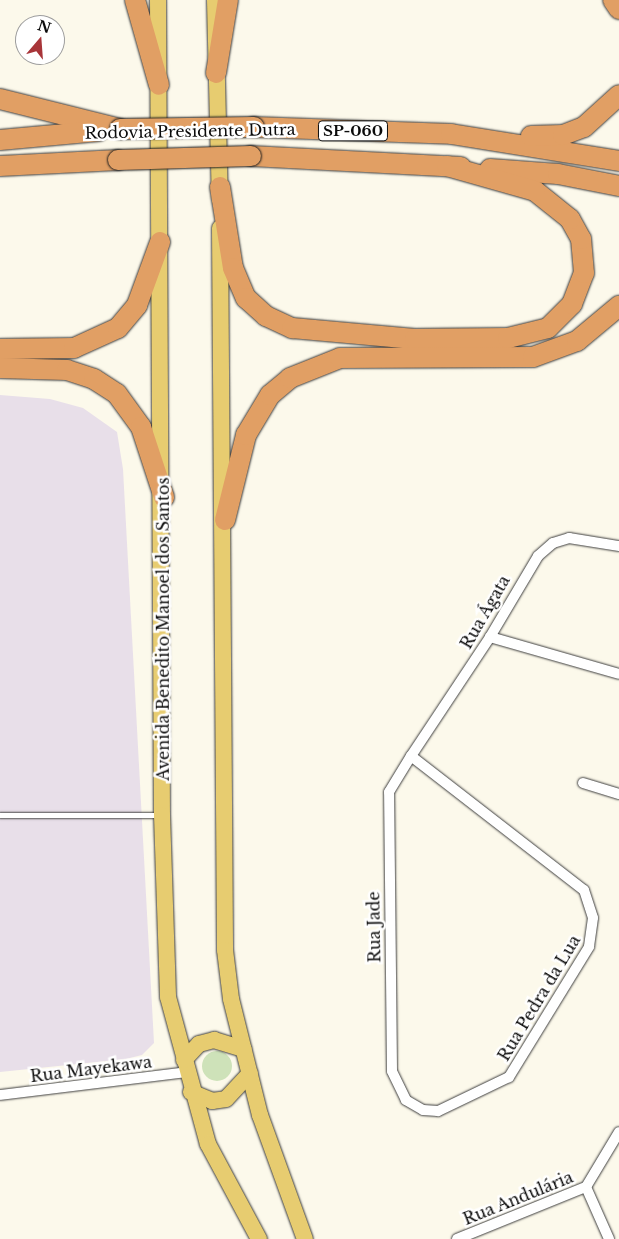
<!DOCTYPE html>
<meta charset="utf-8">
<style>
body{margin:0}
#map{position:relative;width:619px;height:1239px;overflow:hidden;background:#fcf9eb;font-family:"Libre Baskerville",serif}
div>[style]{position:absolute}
.industrial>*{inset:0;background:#e8dfe9}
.green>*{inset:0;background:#cee2b9}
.round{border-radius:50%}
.roads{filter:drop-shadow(0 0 1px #3e3e3e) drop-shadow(0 0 1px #3e3e3e)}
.lane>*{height:5px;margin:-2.5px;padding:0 2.5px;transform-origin:2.5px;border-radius:2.5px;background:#fff}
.street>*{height:10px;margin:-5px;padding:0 5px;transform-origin:5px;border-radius:5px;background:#fff}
.primary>*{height:16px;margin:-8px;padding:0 8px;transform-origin:8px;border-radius:8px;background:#e7cc70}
.highway>*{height:20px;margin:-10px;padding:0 10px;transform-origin:10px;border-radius:10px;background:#e19f64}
.bridges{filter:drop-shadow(0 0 1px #1c1c1c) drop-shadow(0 0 1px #1c1c1c)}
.highway-bridge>*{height:20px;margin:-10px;padding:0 10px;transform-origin:10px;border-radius:10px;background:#e19f64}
span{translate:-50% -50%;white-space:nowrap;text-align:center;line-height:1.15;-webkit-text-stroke:5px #fff;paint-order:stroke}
.shield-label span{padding:1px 4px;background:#fff;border:1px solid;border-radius:4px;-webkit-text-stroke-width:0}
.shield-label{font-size:15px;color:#0b0b0b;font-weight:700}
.street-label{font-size:16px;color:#0b0b0b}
.north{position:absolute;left:15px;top:15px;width:50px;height:50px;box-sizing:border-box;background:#fff;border:1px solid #9d9d9d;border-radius:50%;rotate:18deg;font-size:14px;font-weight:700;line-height:20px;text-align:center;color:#0b0b0b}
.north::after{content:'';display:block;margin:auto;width:18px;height:22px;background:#a83539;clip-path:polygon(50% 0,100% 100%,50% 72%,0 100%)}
</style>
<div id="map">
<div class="industrial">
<div style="clip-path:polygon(0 395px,50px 399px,83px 408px,117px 432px,123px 469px,154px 1043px,142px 1055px,126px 1059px,0 1072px)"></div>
</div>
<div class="green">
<div class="round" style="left:202px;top:1051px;width:30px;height:30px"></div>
</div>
<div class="roads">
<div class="lane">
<div style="left:0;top:815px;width:159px"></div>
</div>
<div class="street">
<div style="left:490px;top:637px;width:134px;rotate:16deg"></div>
<div style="left:411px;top:756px;width:219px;rotate:37.8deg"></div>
<div style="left:584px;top:890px;width:29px;rotate:72deg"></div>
<div style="left:593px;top:918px;width:29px;rotate:98deg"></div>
<div style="left:589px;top:947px;width:153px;rotate:121.6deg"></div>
<div style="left:509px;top:1077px;width:79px;rotate:154.4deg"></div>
<div style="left:438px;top:1111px;width:15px;rotate:-176deg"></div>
<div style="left:423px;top:1110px;width:20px;rotate:-150deg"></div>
<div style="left:406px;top:1100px;width:32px;rotate:-116deg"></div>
<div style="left:392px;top:1071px;width:279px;rotate:-90.6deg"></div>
<div style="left:389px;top:792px;width:42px;rotate:-58.6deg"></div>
<div style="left:411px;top:756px;width:143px;rotate:-56.4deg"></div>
<div style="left:490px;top:637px;width:94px;rotate:-59.3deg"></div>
<div style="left:538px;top:556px;width:20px;rotate:-41deg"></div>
<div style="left:553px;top:543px;width:17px;rotate:-17deg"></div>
<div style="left:569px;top:538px;width:51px;rotate:9.1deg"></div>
<div style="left:583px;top:783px;width:38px;rotate:17deg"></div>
<div style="left:0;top:1095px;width:187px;rotate:-7deg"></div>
<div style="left:586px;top:1187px;width:57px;rotate:66.1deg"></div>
<div style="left:457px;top:1239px;width:139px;rotate:-22deg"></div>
<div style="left:586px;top:1187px;width:64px;rotate:-59deg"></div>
</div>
<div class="primary">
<div style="left:158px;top:0;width:815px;rotate:89.72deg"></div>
<div style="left:162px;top:815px;width:182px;rotate:88.1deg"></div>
<div style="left:168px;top:997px;width:152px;rotate:74.8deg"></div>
<div style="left:208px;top:1144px;width:108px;rotate:61.8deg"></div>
<div style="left:215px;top:0;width:199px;rotate:88.6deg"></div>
<div style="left:220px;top:228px;width:722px;rotate:89.6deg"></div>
<div style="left:225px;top:950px;width:49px;rotate:83deg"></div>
<div style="left:231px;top:999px;width:120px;rotate:76deg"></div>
<div style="left:260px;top:1115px;width:132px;rotate:70.1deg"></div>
<div style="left:184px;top:1060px;width:22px;rotate:-47deg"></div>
<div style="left:199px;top:1044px;width:16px;rotate:-15deg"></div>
<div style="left:214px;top:1040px;width:31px;rotate:17deg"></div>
<div style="left:191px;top:1092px;width:23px;rotate:23deg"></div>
<div style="left:212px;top:1101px;width:14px;rotate:-8deg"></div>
<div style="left:226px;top:1099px;width:35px;rotate:-47deg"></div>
</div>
<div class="highway">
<div style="left:135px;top:0;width:88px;rotate:74.2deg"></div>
<div style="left:613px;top:0;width:11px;rotate:56deg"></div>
<div style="left:216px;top:73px;width:74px;rotate:-80.7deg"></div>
<div style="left:0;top:99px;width:124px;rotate:14deg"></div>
<div style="left:254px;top:127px;width:197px;rotate:2deg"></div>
<div style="left:451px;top:134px;width:170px;rotate:9.1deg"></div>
<div style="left:531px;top:136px;width:32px;rotate:-2deg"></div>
<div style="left:563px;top:135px;width:22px;rotate:-21deg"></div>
<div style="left:584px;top:127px;width:47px;rotate:-42.4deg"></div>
<div style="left:0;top:140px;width:99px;rotate:-5.2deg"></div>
<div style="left:251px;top:156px;width:210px;rotate:3deg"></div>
<div style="left:0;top:166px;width:118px;rotate:-2.9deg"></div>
<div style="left:490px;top:169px;width:68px;rotate:4.2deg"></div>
<div style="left:558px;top:174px;width:62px;rotate:11.1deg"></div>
<div style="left:220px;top:187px;width:82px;rotate:80.9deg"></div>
<div style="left:233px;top:268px;width:33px;rotate:67deg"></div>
<div style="left:246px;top:298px;width:27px;rotate:42deg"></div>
<div style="left:266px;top:316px;width:29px;rotate:25deg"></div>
<div style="left:292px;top:328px;width:123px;rotate:5.1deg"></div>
<div style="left:415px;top:339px;width:93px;rotate:-0.6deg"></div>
<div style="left:508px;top:338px;width:41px;rotate:-14deg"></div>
<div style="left:548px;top:328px;width:34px;rotate:-45deg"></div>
<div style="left:572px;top:304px;width:33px;rotate:-69deg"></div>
<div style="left:584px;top:273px;width:34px;rotate:-95deg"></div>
<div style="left:581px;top:239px;width:23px;rotate:-119deg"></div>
<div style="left:570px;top:219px;width:45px;rotate:-141.3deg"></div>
<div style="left:535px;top:191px;width:91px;rotate:-164.1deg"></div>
<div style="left:0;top:349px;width:74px;rotate:-0.8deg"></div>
<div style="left:74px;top:348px;width:48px;rotate:-24.4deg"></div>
<div style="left:118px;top:328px;width:30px;rotate:-50deg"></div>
<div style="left:137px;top:305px;width:67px;rotate:-69.9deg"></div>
<div style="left:0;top:368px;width:67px;rotate:1.7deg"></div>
<div style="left:67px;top:370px;width:28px;rotate:18deg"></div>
<div style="left:94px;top:379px;width:27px;rotate:33deg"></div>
<div style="left:117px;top:394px;width:41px;rotate:54deg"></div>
<div style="left:141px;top:427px;width:74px;rotate:71.8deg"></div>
<div style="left:225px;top:520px;width:88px;rotate:-76.1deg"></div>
<div style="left:246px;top:435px;width:47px;rotate:-59deg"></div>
<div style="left:270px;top:395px;width:26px;rotate:-40deg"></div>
<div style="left:290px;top:378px;width:54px;rotate:-21.8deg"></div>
<div style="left:340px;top:358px;width:193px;rotate:-0.3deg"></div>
<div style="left:533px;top:357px;width:47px;rotate:-20deg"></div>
<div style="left:577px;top:341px;width:55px;rotate:-39.8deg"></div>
</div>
</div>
<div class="bridges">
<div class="highway-bridge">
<div style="left:120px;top:129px;width:134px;rotate:-0.9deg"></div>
<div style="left:118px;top:160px;width:133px;rotate:-1.7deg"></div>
</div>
</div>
<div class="shield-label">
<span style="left:353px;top:131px">SP-060</span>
</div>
<div class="street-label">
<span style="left:190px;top:131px;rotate:-1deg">Rodovia Presidente Dutra</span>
<span style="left:485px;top:612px;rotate:-60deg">Rua Ágata</span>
<span style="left:163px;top:629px;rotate:-90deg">Avenida Benedito Manoel dos Santos</span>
<span style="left:374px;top:927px;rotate:-91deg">Rua Jade</span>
<span style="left:539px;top:998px;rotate:-59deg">Rua Pedra da Lua</span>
<span style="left:91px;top:1069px;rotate:-7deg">Rua Mayekawa</span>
<span style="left:518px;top:1198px;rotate:-22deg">Rua Andulária</span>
</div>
<div class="north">N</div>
</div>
